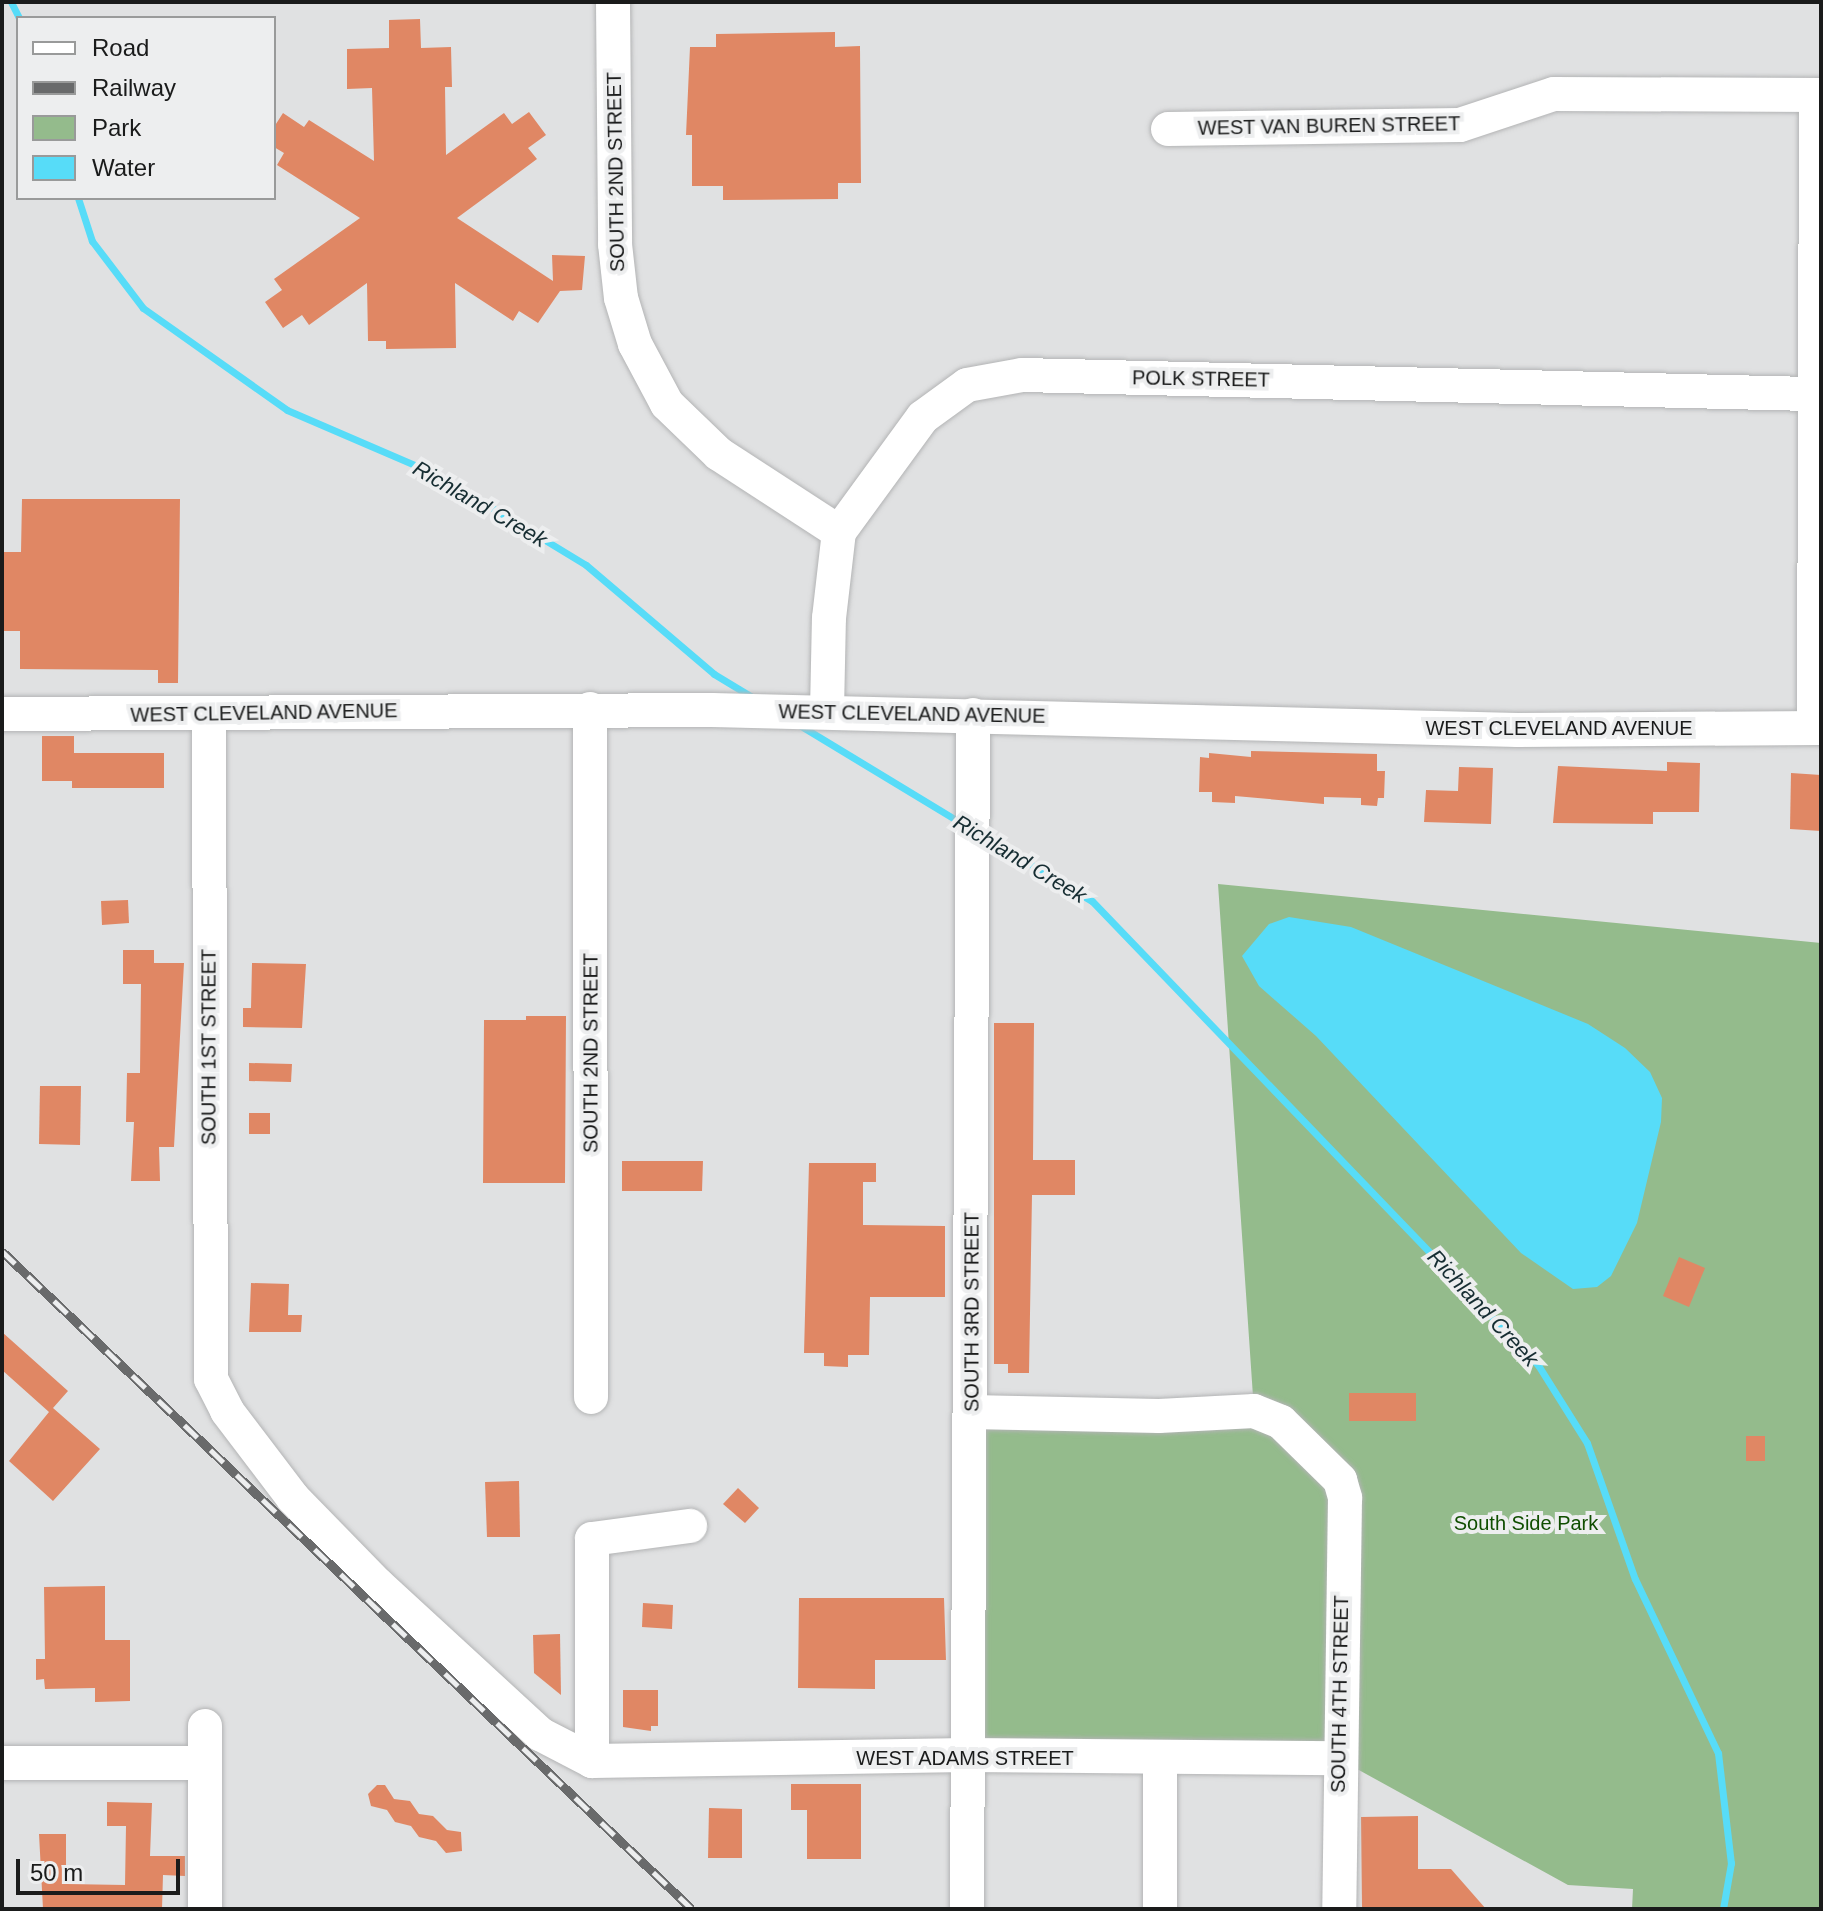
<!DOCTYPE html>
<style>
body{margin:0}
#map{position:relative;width:1823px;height:1911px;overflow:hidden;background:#e0e1e2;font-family:Helvetica,sans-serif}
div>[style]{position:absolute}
.green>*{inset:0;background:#94bb8c}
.water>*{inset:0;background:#57dcf8}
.stream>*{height:7px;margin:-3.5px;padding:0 3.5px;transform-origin:3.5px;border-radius:3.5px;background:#57dcf8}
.building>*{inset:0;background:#e08764}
.roads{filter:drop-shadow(0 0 2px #b3b4b5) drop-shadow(0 0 2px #b3b4b5)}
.minor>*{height:34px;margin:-17px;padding:0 17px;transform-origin:17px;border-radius:17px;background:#fff}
.rail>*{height:9px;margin-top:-4.5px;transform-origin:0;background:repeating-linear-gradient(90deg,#edeeef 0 18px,#696a6b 0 36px);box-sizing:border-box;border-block:2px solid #696a6b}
span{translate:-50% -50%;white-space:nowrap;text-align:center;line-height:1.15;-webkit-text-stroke:8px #edeeef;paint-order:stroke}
.street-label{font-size:20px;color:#1a1b1b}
.park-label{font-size:20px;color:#104e00}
.water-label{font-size:22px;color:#162d32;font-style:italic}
.frame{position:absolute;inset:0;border:4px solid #1a1b1b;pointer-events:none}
.legend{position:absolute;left:16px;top:16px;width:260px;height:184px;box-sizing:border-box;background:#edeeef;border:2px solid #999a9a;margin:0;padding:10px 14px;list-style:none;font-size:24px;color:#1a1b1b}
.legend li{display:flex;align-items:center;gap:16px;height:40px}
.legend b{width:40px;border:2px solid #999a9a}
.scale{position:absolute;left:16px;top:1859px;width:164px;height:36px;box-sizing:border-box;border:4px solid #1a1b1b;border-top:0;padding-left:10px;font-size:24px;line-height:28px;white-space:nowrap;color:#1a1b1b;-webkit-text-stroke:6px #edeeef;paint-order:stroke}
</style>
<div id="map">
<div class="green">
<div style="clip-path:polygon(1218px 884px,1821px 943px,1821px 1909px,1632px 1909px,1633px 1889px,1568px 1885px,1337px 1758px,976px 1756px,971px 1412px,1254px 1411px)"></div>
</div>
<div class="water">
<div style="clip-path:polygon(1289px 917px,1351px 927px,1588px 1024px,1625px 1048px,1650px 1072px,1662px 1098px,1661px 1122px,1637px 1223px,1611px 1276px,1597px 1287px,1573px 1289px,1521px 1253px,1316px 1036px,1259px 986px,1242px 956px,1269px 924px)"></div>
</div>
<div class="stream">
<div style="left:11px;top:2px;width:18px;rotate:63deg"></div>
<div style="left:78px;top:198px;width:45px;rotate:72deg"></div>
<div style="left:92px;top:241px;width:84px;rotate:52.7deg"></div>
<div style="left:143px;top:308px;width:176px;rotate:35.3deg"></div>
<div style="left:287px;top:410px;width:164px;rotate:23.3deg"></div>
<div style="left:438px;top:475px;width:173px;rotate:31.3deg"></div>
<div style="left:586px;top:565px;width:168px;rotate:40.4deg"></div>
<div style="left:714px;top:674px;width:44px;rotate:31.2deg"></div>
<div style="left:801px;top:726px;width:187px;rotate:31.2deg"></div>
<div style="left:982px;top:835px;width:128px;rotate:31deg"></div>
<div style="left:1092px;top:901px;width:644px;rotate:46.13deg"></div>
<div style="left:1538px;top:1365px;width:92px;rotate:57.9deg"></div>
<div style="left:1587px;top:1443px;width:144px;rotate:70.6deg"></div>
<div style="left:1635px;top:1579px;width:193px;rotate:64.5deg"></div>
<div style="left:1718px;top:1753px;width:111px;rotate:83.3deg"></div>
<div style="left:1731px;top:1863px;width:47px;rotate:99.9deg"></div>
</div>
<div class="building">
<div style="clip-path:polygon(420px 19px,421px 48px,451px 47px,452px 87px,445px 87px,446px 155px,504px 113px,512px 124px,529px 112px,546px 135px,528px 148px,537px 159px,457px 218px,553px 281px,552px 255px,585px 256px,582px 290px,560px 291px,538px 323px,519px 311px,513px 321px,455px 283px,456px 348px,386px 349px,386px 341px,368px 341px,367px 283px,309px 325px,302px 315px,283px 328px,265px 302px,282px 290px,274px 279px,360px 218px,277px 165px,284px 153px,274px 147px,274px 127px,283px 113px,304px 127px,309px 120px,374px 161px,372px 88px,347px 89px,347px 49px,389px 48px,389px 20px)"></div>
<div style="clip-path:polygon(835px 32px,835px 47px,860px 46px,861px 183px,838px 183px,838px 199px,723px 200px,723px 186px,692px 186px,692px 135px,686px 135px,690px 47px,716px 47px,716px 34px)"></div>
<div style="clip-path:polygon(22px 499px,180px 499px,178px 683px,158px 683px,158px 670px,20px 669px,20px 631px,2px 631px,2px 552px,21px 552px)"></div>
<div style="clip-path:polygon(42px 736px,74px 736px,74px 753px,164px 753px,164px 788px,72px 788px,72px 781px,42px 781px)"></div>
<div style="clip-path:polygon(1251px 751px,1377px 754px,1377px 771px,1385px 771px,1384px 798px,1378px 798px,1377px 806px,1361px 805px,1361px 798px,1324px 797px,1324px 804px,1235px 796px,1235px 803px,1212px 802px,1212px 792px,1199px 792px,1200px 757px,1209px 758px,1209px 753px,1251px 757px)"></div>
<div style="clip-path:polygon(1667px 762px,1700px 763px,1699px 812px,1653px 812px,1653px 824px,1553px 823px,1558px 766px,1667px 771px)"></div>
<div style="clip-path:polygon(1459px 767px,1493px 768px,1491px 824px,1424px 822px,1426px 790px,1458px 791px)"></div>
<div style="clip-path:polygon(1791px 773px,1821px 775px,1821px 831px,1790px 829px)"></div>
<div style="clip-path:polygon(128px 900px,129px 923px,102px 925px,101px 901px)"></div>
<div style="clip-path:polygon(123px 950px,154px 950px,154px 963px,184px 963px,174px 1147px,159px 1147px,160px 1181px,131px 1181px,134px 1122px,126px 1122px,127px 1073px,140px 1073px,141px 984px,123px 984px)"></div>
<div style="clip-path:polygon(252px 963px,306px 964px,302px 1028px,243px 1027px,243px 1008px,251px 1008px)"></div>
<div style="clip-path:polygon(526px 1016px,566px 1016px,565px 1183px,483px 1183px,484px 1020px,526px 1020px)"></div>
<div style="clip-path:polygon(994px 1023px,1034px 1023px,1033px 1160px,1075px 1160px,1075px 1195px,1032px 1195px,1029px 1373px,1008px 1373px,1008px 1364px,994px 1364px)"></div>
<div style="clip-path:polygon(249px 1063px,292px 1064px,291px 1082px,249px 1081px)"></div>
<div style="clip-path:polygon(40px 1086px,81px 1086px,80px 1145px,39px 1144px)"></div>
<div style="clip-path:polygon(249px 1113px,270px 1113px,270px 1134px,249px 1134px)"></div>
<div style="clip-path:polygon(622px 1161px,703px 1161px,702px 1191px,622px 1191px)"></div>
<div style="clip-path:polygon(809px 1163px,876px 1163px,876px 1182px,863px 1182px,863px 1225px,945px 1226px,945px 1297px,870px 1297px,869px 1355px,848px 1355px,848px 1367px,824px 1366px,824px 1353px,804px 1353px)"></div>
<div style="clip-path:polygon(1679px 1257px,1705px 1268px,1689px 1307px,1663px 1296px)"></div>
<div style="clip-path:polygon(251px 1283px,289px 1284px,288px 1315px,302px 1315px,301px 1332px,249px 1332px)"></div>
<div style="clip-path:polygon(2px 1332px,68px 1391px,53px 1408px,100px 1449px,53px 1501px,9px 1461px,49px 1412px,2px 1370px)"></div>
<div style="clip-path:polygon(1349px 1393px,1416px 1393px,1416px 1421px,1349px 1421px)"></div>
<div style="clip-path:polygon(1746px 1436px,1765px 1436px,1765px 1461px,1746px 1461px)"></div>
<div style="clip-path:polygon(519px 1481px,520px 1537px,487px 1537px,485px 1482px)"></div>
<div style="clip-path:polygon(738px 1488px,759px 1508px,745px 1523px,723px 1504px)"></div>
<div style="clip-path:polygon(105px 1586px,105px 1640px,130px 1640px,130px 1701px,95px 1702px,95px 1688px,45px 1689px,44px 1679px,36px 1680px,36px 1659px,45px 1659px,44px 1587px)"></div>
<div style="clip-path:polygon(799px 1598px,944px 1598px,946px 1660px,875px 1660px,875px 1689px,798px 1688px)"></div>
<div style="clip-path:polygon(643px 1603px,673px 1605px,672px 1629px,642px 1627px)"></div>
<div style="clip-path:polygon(560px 1634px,561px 1695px,534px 1673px,533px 1635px)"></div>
<div style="clip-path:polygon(623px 1690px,658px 1690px,658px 1726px,651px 1726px,651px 1731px,623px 1727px)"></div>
<div style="clip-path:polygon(791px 1784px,861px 1784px,861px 1859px,807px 1859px,807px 1810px,791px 1810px)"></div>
<div style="clip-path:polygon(377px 1785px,385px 1785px,394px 1799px,410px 1801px,419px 1814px,433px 1816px,447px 1830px,461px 1832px,462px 1851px,446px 1853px,436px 1841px,419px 1837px,411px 1826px,395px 1822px,387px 1810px,371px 1806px,368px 1794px)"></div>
<div style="clip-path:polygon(107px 1802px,152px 1803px,150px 1856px,185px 1856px,185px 1876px,163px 1875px,162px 1909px,43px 1909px,39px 1834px,66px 1834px,66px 1884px,125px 1885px,126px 1826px,107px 1826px)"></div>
<div style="clip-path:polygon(709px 1808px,742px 1809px,742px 1858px,708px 1858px)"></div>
<div style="clip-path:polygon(1418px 1816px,1418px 1869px,1451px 1869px,1486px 1909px,1362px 1909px,1361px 1817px)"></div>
</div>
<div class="roads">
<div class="minor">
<div style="left:613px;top:2px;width:242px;rotate:89.5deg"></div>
<div style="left:615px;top:244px;width:54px;rotate:83.7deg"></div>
<div style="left:621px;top:298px;width:48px;rotate:73.1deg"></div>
<div style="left:635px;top:344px;width:68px;rotate:61.9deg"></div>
<div style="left:667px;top:404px;width:72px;rotate:43.9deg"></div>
<div style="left:719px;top:454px;width:143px;rotate:33deg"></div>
<div style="left:1168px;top:129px;width:292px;rotate:-0.8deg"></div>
<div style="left:1460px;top:125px;width:99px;rotate:-18.3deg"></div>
<div style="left:1554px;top:94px;width:267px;rotate:0.2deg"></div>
<div style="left:590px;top:709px;width:688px;rotate:89.92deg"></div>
<div style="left:827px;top:711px;width:93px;rotate:-88.8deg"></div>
<div style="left:829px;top:618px;width:87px;rotate:-83.4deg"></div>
<div style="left:839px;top:532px;width:142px;rotate:-53.9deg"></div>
<div style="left:923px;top:417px;width:54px;rotate:-36deg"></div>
<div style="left:967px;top:385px;width:56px;rotate:-10.3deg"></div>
<div style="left:1022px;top:375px;width:790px;rotate:1.38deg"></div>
<div style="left:2px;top:714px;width:710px;rotate:-0.32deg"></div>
<div style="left:712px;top:710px;width:806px;rotate:1.42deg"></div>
<div style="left:1518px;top:730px;width:303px;rotate:-0.4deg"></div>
<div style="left:209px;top:714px;width:665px;rotate:89.83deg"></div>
<div style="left:211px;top:1379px;width:36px;rotate:63deg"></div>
<div style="left:227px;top:1411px;width:109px;rotate:52.8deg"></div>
<div style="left:293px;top:1498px;width:120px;rotate:45.7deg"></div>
<div style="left:377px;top:1584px;width:222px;rotate:42.6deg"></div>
<div style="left:540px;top:1734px;width:59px;rotate:27.4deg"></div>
<div style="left:592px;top:1761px;width:375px;rotate:-0.9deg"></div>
<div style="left:967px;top:1755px;width:371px;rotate:0.5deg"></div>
<div style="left:1814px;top:728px;width:633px;rotate:-89.82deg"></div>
<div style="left:971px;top:1412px;width:188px;rotate:1.2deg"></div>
<div style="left:1159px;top:1416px;width:95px;rotate:-3deg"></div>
<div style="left:1254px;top:1411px;width:29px;rotate:22deg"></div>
<div style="left:1281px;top:1422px;width:83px;rotate:44.5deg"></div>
<div style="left:1340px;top:1480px;width:19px;rotate:74deg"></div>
<div style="left:1345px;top:1498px;width:411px;rotate:90.8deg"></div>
<div style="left:205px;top:1726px;width:183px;rotate:90deg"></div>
<div style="left:1160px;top:1760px;width:149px;rotate:90deg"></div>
<div style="left:592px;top:1761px;width:222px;rotate:-90deg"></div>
<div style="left:592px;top:1539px;width:99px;rotate:-7.6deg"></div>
<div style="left:2px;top:1763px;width:203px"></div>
<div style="left:967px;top:1909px;width:1194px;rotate:-89.71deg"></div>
</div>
</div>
<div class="rail">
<div style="left:2px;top:1251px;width:953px;rotate:43.64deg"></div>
</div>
<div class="street-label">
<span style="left:1329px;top:126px;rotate:-1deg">WEST VAN BUREN STREET</span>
<span style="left:616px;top:172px;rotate:-91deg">SOUTH 2ND STREET</span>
<span style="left:1201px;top:379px;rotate:1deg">POLK STREET</span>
<span style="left:264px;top:713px;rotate:-1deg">WEST CLEVELAND AVENUE</span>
<span style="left:912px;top:714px;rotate:1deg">WEST CLEVELAND AVENUE</span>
<span style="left:1559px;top:728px">WEST CLEVELAND AVENUE</span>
<span style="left:209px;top:1047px;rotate:-90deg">SOUTH 1ST STREET</span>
<span style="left:591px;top:1053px;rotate:-90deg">SOUTH 2ND STREET</span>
<span style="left:972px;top:1312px;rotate:-90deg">SOUTH 3RD STREET</span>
<span style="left:1340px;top:1694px;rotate:-89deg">SOUTH 4TH STREET</span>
<span style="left:965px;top:1758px">WEST ADAMS STREET</span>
</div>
<div class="park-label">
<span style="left:1526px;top:1523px">South Side Park</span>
</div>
<div class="water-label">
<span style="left:480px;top:504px;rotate:30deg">Richland Creek</span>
<span style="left:1020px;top:859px;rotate:31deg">Richland Creek</span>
<span style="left:1483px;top:1308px;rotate:47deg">Richland Creek</span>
</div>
<div class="frame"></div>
<ul class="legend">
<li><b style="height:10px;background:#fff"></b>Road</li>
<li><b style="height:10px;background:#696a6b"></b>Railway</li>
<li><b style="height:22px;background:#94bb8c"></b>Park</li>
<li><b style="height:22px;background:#57dcf8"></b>Water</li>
</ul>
<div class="scale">50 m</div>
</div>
